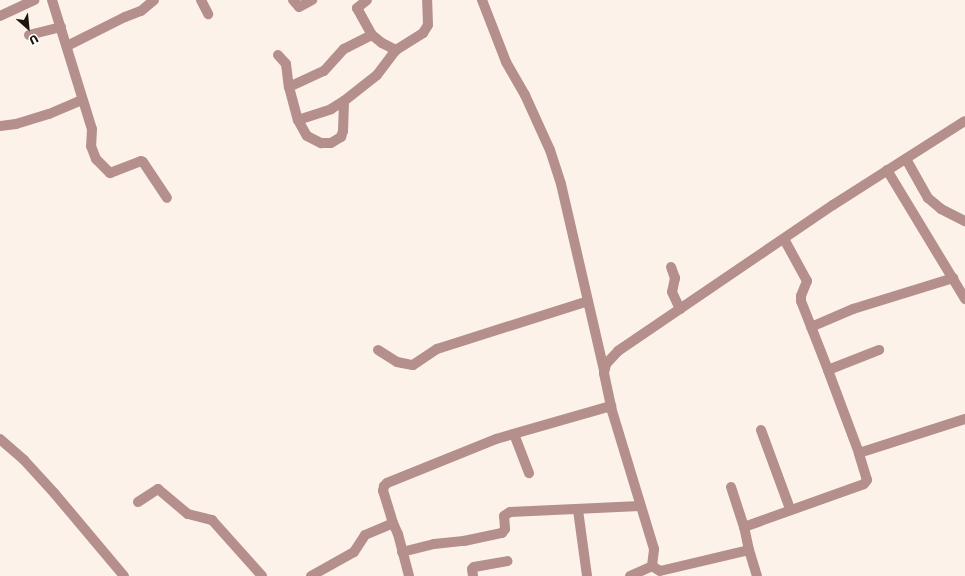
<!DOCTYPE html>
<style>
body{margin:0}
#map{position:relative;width:965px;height:576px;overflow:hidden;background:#fcf2ea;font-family:"DejaVu Sans",sans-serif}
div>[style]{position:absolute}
.minor>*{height:10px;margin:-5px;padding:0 5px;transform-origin:5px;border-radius:5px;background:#b48f8b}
span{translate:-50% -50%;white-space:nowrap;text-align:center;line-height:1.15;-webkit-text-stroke:3px #fff;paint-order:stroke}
.north{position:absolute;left:8px;top:8px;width:40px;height:40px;-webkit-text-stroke:3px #fff;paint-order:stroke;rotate:153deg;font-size:11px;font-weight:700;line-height:16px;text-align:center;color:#1d140e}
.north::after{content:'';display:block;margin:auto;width:14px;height:18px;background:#1d140e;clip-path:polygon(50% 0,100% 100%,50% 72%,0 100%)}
</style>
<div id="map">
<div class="minor">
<div style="left:52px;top:0;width:135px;rotate:72.8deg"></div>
<div style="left:92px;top:129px;width:17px;rotate:93deg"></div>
<div style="left:91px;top:146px;width:14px;rotate:69deg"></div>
<div style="left:96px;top:159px;width:20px;rotate:45deg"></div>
<div style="left:110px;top:173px;width:33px;rotate:-21deg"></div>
<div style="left:141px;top:161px;width:2px;rotate:27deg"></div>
<div style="left:143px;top:162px;width:43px;rotate:56.3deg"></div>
<div style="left:201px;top:0;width:16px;rotate:63deg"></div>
<div style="left:293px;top:0;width:9px;rotate:49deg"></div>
<div style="left:299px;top:7px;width:15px;rotate:-28deg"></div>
<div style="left:367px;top:0;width:13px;rotate:141deg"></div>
<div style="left:357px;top:8px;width:31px;rotate:61deg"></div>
<div style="left:372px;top:35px;width:13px;rotate:39deg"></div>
<div style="left:382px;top:43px;width:16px;rotate:27deg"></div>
<div style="left:482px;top:0;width:66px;rotate:68.8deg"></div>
<div style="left:506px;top:62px;width:38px;rotate:60deg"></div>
<div style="left:525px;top:95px;width:60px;rotate:65.6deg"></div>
<div style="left:550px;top:150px;width:36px;rotate:72deg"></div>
<div style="left:561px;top:184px;width:191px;rotate:77deg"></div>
<div style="left:0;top:16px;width:38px;rotate:-25deg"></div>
<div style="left:29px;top:35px;width:33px;rotate:-14deg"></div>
<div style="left:67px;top:46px;width:65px;rotate:-26.6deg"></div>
<div style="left:125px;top:17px;width:17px;rotate:-21deg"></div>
<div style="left:141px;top:11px;width:17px;rotate:-40deg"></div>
<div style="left:278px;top:55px;width:12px;rotate:48deg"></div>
<div style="left:286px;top:64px;width:23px;rotate:83deg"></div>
<div style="left:289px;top:87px;width:34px;rotate:75deg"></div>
<div style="left:298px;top:120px;width:35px;rotate:-18deg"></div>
<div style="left:331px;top:109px;width:15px;rotate:-32deg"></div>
<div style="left:289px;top:87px;width:38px;rotate:-25deg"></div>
<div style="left:324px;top:71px;width:30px;rotate:-48deg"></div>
<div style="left:344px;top:49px;width:31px;rotate:-27deg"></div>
<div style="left:298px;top:120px;width:18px;rotate:61deg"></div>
<div style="left:307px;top:136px;width:16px;rotate:27deg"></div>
<div style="left:321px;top:143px;width:10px"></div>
<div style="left:331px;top:143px;width:12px;rotate:-31deg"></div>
<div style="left:341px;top:137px;width:6px;rotate:-72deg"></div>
<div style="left:343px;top:131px;width:30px;rotate:-88deg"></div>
<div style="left:344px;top:101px;width:42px;rotate:-38.2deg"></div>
<div style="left:377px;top:75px;width:31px;rotate:-53deg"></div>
<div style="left:396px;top:50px;width:32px;rotate:-32deg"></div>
<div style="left:423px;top:33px;width:9px;rotate:-58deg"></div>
<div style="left:428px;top:25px;width:25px;rotate:-92deg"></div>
<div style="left:0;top:126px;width:16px;rotate:-7deg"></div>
<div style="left:16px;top:124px;width:34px;rotate:-17deg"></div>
<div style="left:49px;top:114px;width:36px;rotate:-23deg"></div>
<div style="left:906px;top:159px;width:45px;rotate:60.6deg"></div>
<div style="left:928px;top:198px;width:17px;rotate:40deg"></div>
<div style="left:941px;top:209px;width:27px;rotate:27deg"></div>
<div style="left:887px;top:170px;width:151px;rotate:58.8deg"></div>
<div style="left:784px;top:239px;width:48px;rotate:61.3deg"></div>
<div style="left:807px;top:281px;width:16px;rotate:112deg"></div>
<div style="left:801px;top:296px;width:5px;rotate:90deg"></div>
<div style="left:801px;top:301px;width:74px;rotate:68.6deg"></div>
<div style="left:671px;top:267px;width:12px;rotate:70deg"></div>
<div style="left:675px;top:278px;width:14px;rotate:102deg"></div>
<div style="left:672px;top:292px;width:19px;rotate:65deg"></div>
<div style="left:811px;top:327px;width:46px;rotate:-23.2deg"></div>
<div style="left:853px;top:309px;width:105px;rotate:-17.2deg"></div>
<div style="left:378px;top:350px;width:22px;rotate:32deg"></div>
<div style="left:397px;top:362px;width:16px;rotate:11deg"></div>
<div style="left:413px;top:365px;width:29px;rotate:-34deg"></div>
<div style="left:437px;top:349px;width:158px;rotate:-17.6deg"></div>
<div style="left:761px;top:430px;width:84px;rotate:69.8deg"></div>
<div style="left:514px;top:434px;width:42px;rotate:69deg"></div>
<div style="left:0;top:439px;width:32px;rotate:41deg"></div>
<div style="left:24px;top:460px;width:46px;rotate:47.6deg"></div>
<div style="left:55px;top:494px;width:107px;rotate:49.9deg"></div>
<div style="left:859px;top:453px;width:89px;rotate:-110.5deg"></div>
<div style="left:828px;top:370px;width:55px;rotate:-21.4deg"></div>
<div style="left:731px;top:487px;width:42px;rotate:72deg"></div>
<div style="left:138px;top:502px;width:24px;rotate:-33deg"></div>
<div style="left:158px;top:489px;width:39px;rotate:40deg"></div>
<div style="left:188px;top:514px;width:25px;rotate:14deg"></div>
<div style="left:212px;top:520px;width:75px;rotate:48.2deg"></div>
<div style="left:578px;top:510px;width:67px;rotate:82.2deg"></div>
<div style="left:393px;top:523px;width:12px;rotate:66deg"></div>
<div style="left:398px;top:534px;width:43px;rotate:75.3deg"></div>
<div style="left:749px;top:550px;width:27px;rotate:73deg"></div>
<div style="left:402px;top:552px;width:33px;rotate:-14deg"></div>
<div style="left:434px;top:544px;width:30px;rotate:-6deg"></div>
<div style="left:464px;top:541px;width:39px;rotate:-12deg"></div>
<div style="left:502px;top:533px;width:5px;rotate:-53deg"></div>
<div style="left:505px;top:529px;width:13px;rotate:-94deg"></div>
<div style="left:504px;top:516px;width:7px;rotate:-34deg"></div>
<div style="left:510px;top:512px;width:130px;rotate:-2.6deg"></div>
<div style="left:652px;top:566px;width:9px;rotate:32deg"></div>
<div style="left:660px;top:571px;width:91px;rotate:-13.3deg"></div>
<div style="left:749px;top:550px;width:24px;rotate:-102deg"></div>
<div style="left:744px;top:527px;width:127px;rotate:-19.7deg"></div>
<div style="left:864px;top:484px;width:5px;rotate:-53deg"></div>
<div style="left:867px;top:480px;width:28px;rotate:-107deg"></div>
<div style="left:859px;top:453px;width:111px;rotate:-17.8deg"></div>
<div style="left:311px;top:576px;width:49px;rotate:-29.2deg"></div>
<div style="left:354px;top:552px;width:20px;rotate:-57deg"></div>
<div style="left:365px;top:535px;width:30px;rotate:-23deg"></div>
<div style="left:393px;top:523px;width:34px;rotate:-107deg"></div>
<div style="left:383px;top:491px;width:5px;rotate:-79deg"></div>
<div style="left:384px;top:486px;width:4px;rotate:-45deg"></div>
<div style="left:387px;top:483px;width:118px;rotate:-22deg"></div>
<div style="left:496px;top:439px;width:120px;rotate:-16deg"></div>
<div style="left:473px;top:576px;width:7px;rotate:-98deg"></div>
<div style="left:472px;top:569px;width:3px;rotate:-45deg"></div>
<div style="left:474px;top:567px;width:34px;rotate:-10deg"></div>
<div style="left:630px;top:576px;width:24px;rotate:-24deg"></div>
<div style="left:652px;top:566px;width:17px;rotate:-83deg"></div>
<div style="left:654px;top:549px;width:144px;rotate:-106.9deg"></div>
<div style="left:612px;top:411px;width:39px;rotate:-102deg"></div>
<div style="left:604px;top:373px;width:9px;rotate:-77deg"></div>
<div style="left:606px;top:364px;width:18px;rotate:-47deg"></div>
<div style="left:618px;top:351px;width:260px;rotate:-34.2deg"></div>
<div style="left:833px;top:205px;width:156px;rotate:-32.5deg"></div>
</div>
<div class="north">U</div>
</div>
